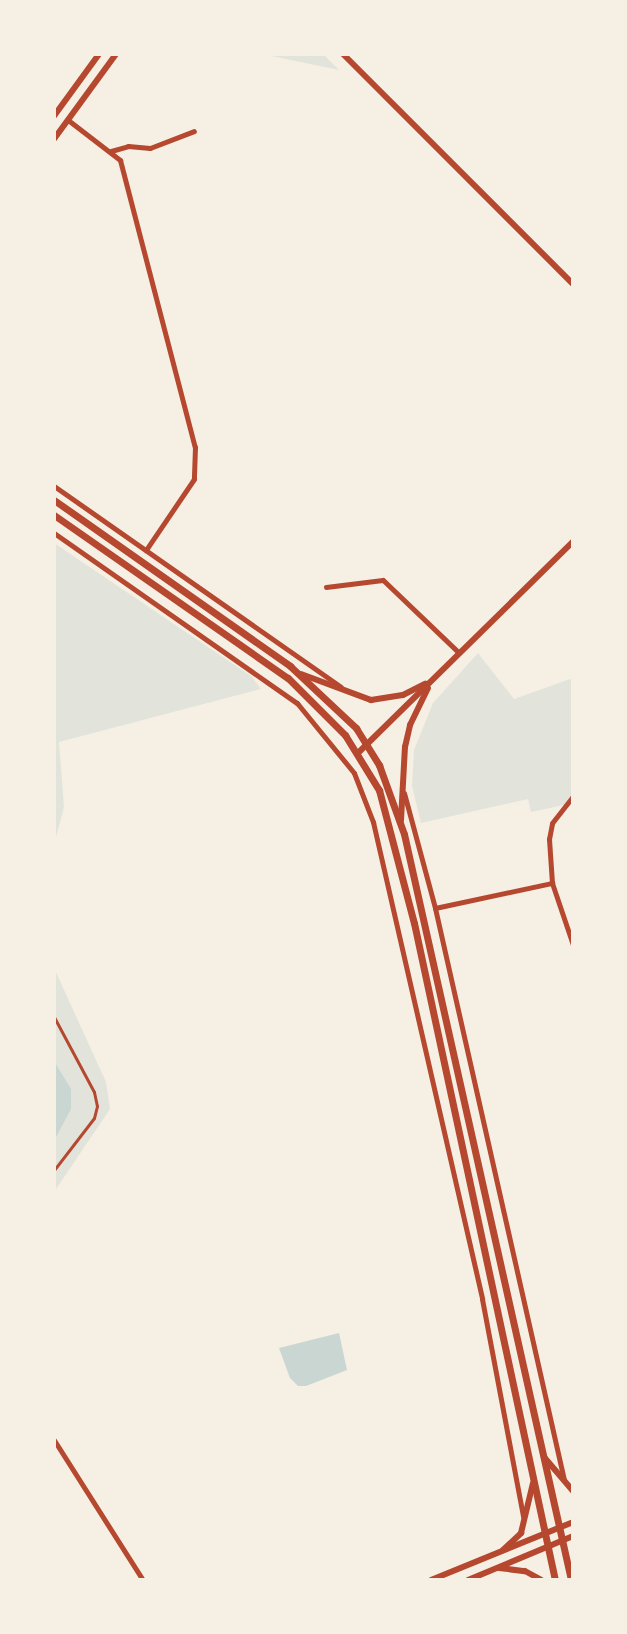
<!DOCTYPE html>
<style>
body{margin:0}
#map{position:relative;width:627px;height:1634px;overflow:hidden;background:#f6efe4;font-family:"Archivo Narrow",sans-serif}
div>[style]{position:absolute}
.green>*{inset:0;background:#e2e4dc}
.water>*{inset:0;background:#c9d6d2}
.pedestrian>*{height:3px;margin:-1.5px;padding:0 1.5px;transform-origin:1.5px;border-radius:1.5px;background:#b5482f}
.minor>*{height:5px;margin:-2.5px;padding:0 2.5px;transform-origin:2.5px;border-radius:2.5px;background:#b5482f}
.tertiary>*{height:6px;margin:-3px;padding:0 3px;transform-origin:3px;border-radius:3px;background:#b5482f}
.secondary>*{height:6px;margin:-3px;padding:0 3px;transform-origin:3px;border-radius:3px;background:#b5482f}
.primary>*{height:7px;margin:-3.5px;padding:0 3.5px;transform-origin:3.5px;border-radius:3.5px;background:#b5482f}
span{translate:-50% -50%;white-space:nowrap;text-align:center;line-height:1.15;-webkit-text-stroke:7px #f6efe4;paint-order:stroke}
.frame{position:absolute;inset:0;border:56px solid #f6efe4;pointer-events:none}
</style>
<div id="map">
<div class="green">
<div style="clip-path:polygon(262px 54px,323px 54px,339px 70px)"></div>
<div style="clip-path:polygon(54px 543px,251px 676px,261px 689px,59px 742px,64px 807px,54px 845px)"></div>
<div style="clip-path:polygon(478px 653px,514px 699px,573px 678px,573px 803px,531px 812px,528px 799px,421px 823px,412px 786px,414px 750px,433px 703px)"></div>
<div style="clip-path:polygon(54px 968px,106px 1082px,110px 1109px,54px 1192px)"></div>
</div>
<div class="water">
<div style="clip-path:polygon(54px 1061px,71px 1089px,71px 1109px,54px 1141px)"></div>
<div style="clip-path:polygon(339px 1333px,347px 1370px,306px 1386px,298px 1386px,290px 1378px,279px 1348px)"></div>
</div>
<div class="pedestrian">
<div style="left:54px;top:1017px;width:85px;rotate:61.9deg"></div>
<div style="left:94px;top:1092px;width:14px;rotate:78deg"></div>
<div style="left:97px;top:1106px;width:12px;rotate:104deg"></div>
<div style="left:94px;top:1118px;width:66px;rotate:127.6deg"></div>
</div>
<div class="minor">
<div style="left:68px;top:120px;width:66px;rotate:37.6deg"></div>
<div style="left:120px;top:160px;width:297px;rotate:75.4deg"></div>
<div style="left:195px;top:447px;width:32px;rotate:92deg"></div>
<div style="left:194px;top:479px;width:86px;rotate:124.1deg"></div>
<div style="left:111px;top:151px;width:18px;rotate:-16deg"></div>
<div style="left:128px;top:146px;width:22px;rotate:5deg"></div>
<div style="left:150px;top:148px;width:47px;rotate:-21.1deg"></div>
<div style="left:54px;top:486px;width:350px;rotate:35deg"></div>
<div style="left:54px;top:533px;width:297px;rotate:35deg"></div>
<div style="left:297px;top:703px;width:90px;rotate:50.8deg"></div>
<div style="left:354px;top:773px;width:53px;rotate:68.8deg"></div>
<div style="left:373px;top:822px;width:489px;rotate:77.1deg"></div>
<div style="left:482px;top:1299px;width:222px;rotate:79.3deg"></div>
<div style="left:326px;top:587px;width:57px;rotate:-7deg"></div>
<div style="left:383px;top:580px;width:105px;rotate:43.8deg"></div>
<div style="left:404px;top:793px;width:119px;rotate:74.9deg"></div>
<div style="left:435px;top:908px;width:586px;rotate:77.29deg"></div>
<div style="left:552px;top:883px;width:44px;rotate:-93.9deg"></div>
<div style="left:549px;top:839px;width:16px;rotate:-79deg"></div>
<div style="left:552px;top:823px;width:34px;rotate:-52deg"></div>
<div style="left:435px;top:908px;width:120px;rotate:-12.1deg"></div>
<div style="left:552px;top:883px;width:65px;rotate:71.3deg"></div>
<div style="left:54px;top:1440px;width:166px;rotate:57.6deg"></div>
</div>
<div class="tertiary">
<div style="left:343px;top:54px;width:325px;rotate:45deg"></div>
<div style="left:544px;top:1457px;width:45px;rotate:49.5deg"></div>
<div style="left:503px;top:1550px;width:25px;rotate:-43deg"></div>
<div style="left:521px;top:1533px;width:51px;rotate:-76.5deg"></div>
<div style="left:499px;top:1568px;width:26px;rotate:7deg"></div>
<div style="left:525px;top:1571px;width:18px;rotate:29deg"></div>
</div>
<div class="secondary">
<div style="left:54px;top:116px;width:77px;rotate:-54deg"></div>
<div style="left:54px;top:139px;width:105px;rotate:-53.9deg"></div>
<div style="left:301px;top:674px;width:75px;rotate:20.4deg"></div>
<div style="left:371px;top:700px;width:32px;rotate:-9deg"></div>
<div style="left:403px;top:695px;width:25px;rotate:-27deg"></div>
<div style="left:359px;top:752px;width:300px;rotate:-44.5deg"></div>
<div style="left:401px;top:820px;width:73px;rotate:-86.9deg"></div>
<div style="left:405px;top:747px;width:23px;rotate:-77deg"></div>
<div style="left:410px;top:725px;width:41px;rotate:-64.1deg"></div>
<div style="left:431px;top:1580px;width:153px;rotate:-22.2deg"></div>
<div style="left:468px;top:1580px;width:114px;rotate:-22.7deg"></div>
</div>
<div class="primary">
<div style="left:54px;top:500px;width:289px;rotate:35.1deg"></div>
<div style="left:290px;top:666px;width:91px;rotate:43.2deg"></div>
<div style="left:356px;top:728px;width:44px;rotate:58.1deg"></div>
<div style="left:379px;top:765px;width:73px;rotate:70.1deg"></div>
<div style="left:404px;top:834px;width:764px;rotate:77.38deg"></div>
<div style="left:54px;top:515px;width:285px;rotate:34.9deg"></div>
<div style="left:288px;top:678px;width:81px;rotate:45deg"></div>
<div style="left:345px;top:735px;width:65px;rotate:58.3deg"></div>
<div style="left:379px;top:790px;width:138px;rotate:75.3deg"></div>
<div style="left:414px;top:923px;width:672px;rotate:77.89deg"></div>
</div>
<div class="frame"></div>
</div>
